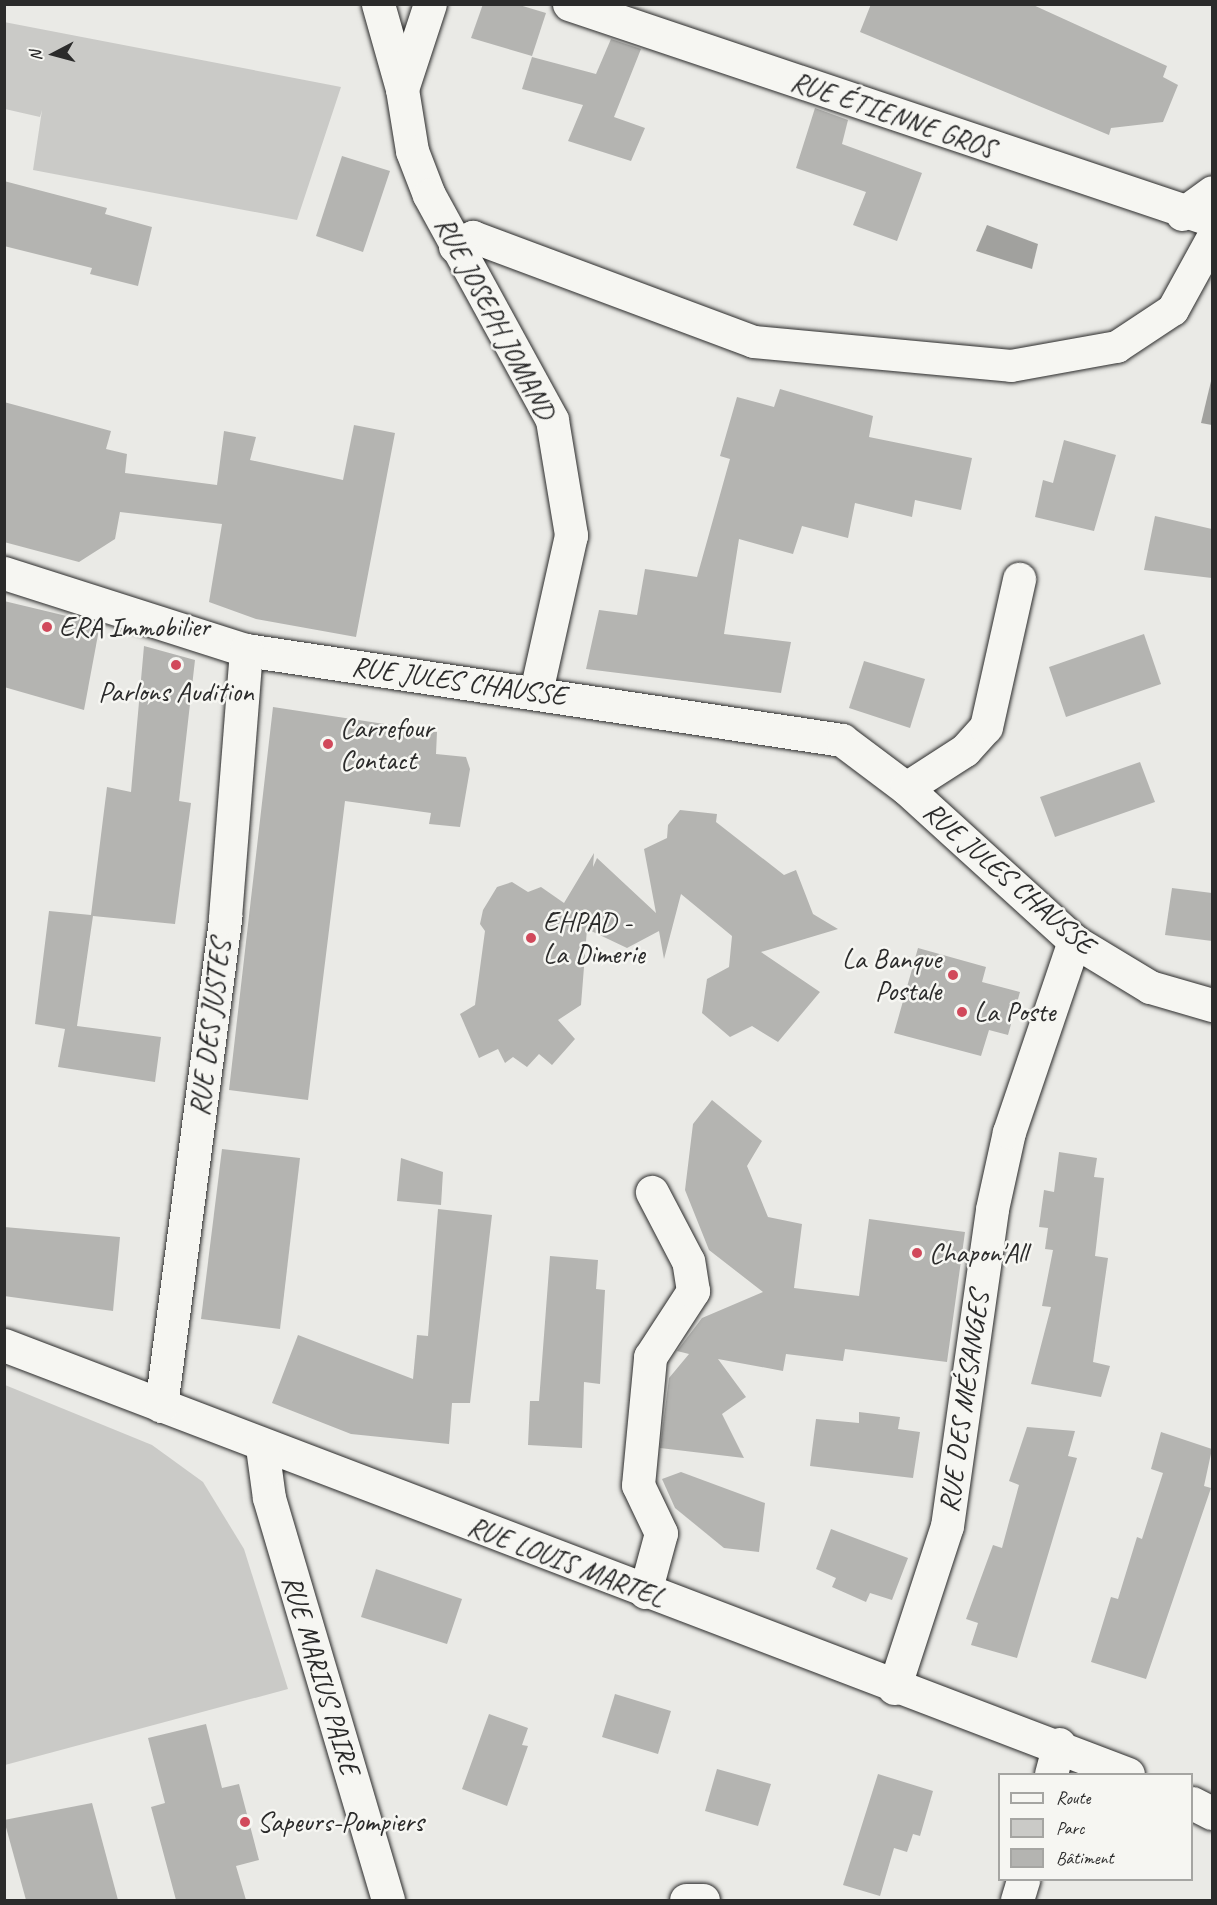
<!DOCTYPE html>
<meta charset="utf-8">
<style>
body{margin:0}
#map{position:relative;width:1217px;height:1905px;overflow:hidden;background:#eaeae6;font-family:Caveat,sans-serif}
div>[style]{position:absolute}
.green>*{inset:0;background:#cacac7}
.water>*{inset:0;background:#a1a19e}
.building>*{inset:0;background:#b4b4b1}
.roads{filter:drop-shadow(0 0 2px #2b2b2b) drop-shadow(0 0 2px #2b2b2b)}
.pedestrian>*{height:32px;margin:-16px;padding:0 16px;transform-origin:16px;border-radius:16px;background:#f6f6f2}
.minor>*{height:33px;margin:-16.5px;padding:0 16.5px;transform-origin:16.5px;border-radius:16.5px;background:#f6f6f2}
.dots>*{width:16px;height:16px;translate:-50% -50%;box-sizing:border-box;border:3px solid #f6f6f2;border-radius:50%}
span{translate:-50% -50%;white-space:nowrap;text-align:center;line-height:1.15;-webkit-text-stroke:5px #f6f6f2;paint-order:stroke}
.street-label{font-size:28px;color:#2b2b2b}
.poi-label{font-size:28px;color:#2b2b2b}
.left{translate:0 -50%;text-align:left}
.right{translate:-100% -50%;text-align:right}
.frame{position:absolute;inset:0;border:6px solid #2b2b2b;pointer-events:none}
.legend{position:absolute;left:998px;top:1773px;width:195px;height:108px;box-sizing:border-box;background:#f6f6f2;border:2px solid #a5a5a2;margin:0;padding:8px 10px;list-style:none;font-size:18px;color:#2b2b2b}
.legend li{display:flex;align-items:center;gap:12px;height:30px}
.legend b{width:30px;border:2px solid #a5a5a2}
.north{position:absolute;left:24px;top:24px;width:60px;height:60px;-webkit-text-stroke:4px #f6f6f2;paint-order:stroke;rotate:264deg;font-size:16px;font-weight:700;line-height:24px;text-align:center;color:#2b2b2b}
.north::after{content:'';display:block;margin:auto;width:21px;height:27px;background:#2b2b2b;clip-path:polygon(50% 0,100% 100%,50% 72%,0 100%)}
</style>
<div id="map">
<div class="green">
<div style="clip-path:polygon(4px 22px,341px 87px,297px 220px,33px 170px,42px 110px,40px 117px,5px 109px)"></div>
<div style="clip-path:polygon(5px 1385px,152px 1445px,203px 1482px,244px 1549px,288px 1689px,5px 1765px)"></div>
</div>
<div class="water">
<div style="clip-path:polygon(987px 225px,1038px 244px,1032px 269px,976px 251px)"></div>
<div style="clip-path:polygon(1212px 377px,1212px 425px,1201px 423px)"></div>
</div>
<div class="building">
<div style="clip-path:polygon(483px 4px,516px 4px,546px 13px,532px 56px,471px 38px)"></div>
<div style="clip-path:polygon(871px 4px,1031px 4px,1167px 66px,1163px 77px,1178px 85px,1163px 122px,1111px 128px,1109px 135px,860px 32px)"></div>
<div style="clip-path:polygon(611px 39px,641px 49px,614px 117px,645px 128px,631px 161px,568px 141px,583px 105px,522px 89px,532px 57px,596px 74px)"></div>
<div style="clip-path:polygon(815px 108px,848px 120px,842px 144px,922px 173px,897px 241px,853px 225px,866px 192px,796px 168px)"></div>
<div style="clip-path:polygon(342px 156px,390px 171px,363px 252px,316px 236px)"></div>
<div style="clip-path:polygon(4px 181px,107px 208px,105px 214px,152px 227px,138px 286px,90px 274px,92px 268px,4px 246px)"></div>
<div style="clip-path:polygon(780px 389px,873px 416px,869px 437px,972px 458px,961px 510px,915px 500px,912px 517px,855px 503px,848px 538px,802px 526px,793px 554px,739px 539px,724px 634px,791px 642px,781px 693px,586px 669px,599px 610px,637px 615px,645px 569px,697px 577px,730px 459px,720px 456px,737px 397px,774px 407px)"></div>
<div style="clip-path:polygon(4px 402px,111px 431px,106px 449px,127px 454px,125px 473px,217px 485px,224px 431px,256px 437px,250px 460px,343px 480px,354px 425px,395px 433px,356px 637px,256px 619px,209px 602px,222px 524px,120px 512px,115px 539px,79px 562px,4px 542px)"></div>
<div style="clip-path:polygon(1064px 440px,1116px 455px,1094px 531px,1035px 517px,1043px 480px,1053px 483px)"></div>
<div style="clip-path:polygon(1155px 516px,1212px 529px,1212px 578px,1144px 570px)"></div>
<div style="clip-path:polygon(4px 601px,100px 624px,84px 710px,4px 687px)"></div>
<div style="clip-path:polygon(1144px 634px,1161px 684px,1066px 717px,1049px 667px)"></div>
<div style="clip-path:polygon(144px 646px,195px 660px,179px 801px,191px 803px,175px 924px,93px 916px,77px 1026px,161px 1037px,155px 1082px,58px 1067px,65px 1029px,35px 1024px,49px 911px,91px 915px,107px 787px,131px 792px)"></div>
<div style="clip-path:polygon(864px 661px,925px 679px,910px 728px,849px 708px)"></div>
<div style="clip-path:polygon(273px 707px,437px 732px,436px 754px,466px 757px,470px 769px,460px 827px,429px 824px,431px 813px,345px 801px,308px 1100px,229px 1090px)"></div>
<div style="clip-path:polygon(1140px 762px,1155px 802px,1055px 837px,1040px 797px)"></div>
<div style="clip-path:polygon(680px 810px,717px 814px,716px 822px,784px 875px,796px 870px,813px 914px,838px 929px,761px 952px,820px 992px,778px 1042px,752px 1026px,730px 1037px,702px 1013px,707px 979px,729px 967px,732px 936px,681px 894px,664px 959px,659px 931px,627px 948px,587px 929px,581px 1005px,558px 1020px,575px 1039px,552px 1065px,539px 1054px,527px 1067px,513px 1057px,505px 1063px,498px 1049px,479px 1058px,460px 1014px,475px 1005px,485px 931px,480px 924px,483px 910px,497px 887px,512px 882px,528px 892px,541px 887px,564px 903px,594px 853px,593px 867px,597px 858px,656px 913px,644px 849px,667px 838px,668px 825px)"></div>
<div style="clip-path:polygon(1172px 888px,1212px 893px,1212px 941px,1165px 935px)"></div>
<div style="clip-path:polygon(918px 948px,986px 967px,982px 982px,1020px 992px,1008px 1035px,989px 1030px,981px 1056px,894px 1033px)"></div>
<div style="clip-path:polygon(712px 1100px,762px 1141px,747px 1166px,768px 1217px,802px 1224px,794px 1288px,859px 1296px,869px 1219px,965px 1232px,947px 1362px,845px 1349px,843px 1361px,786px 1354px,783px 1371px,718px 1359px,746px 1397px,722px 1414px,744px 1458px,660px 1448px,669px 1378px,689px 1354px,677px 1351px,702px 1318px,763px 1292px,709px 1250px,685px 1190px,693px 1124px)"></div>
<div style="clip-path:polygon(222px 1149px,300px 1158px,280px 1329px,201px 1319px)"></div>
<div style="clip-path:polygon(1059px 1152px,1097px 1158px,1094px 1177px,1104px 1178px,1095px 1256px,1108px 1258px,1093px 1362px,1110px 1366px,1101px 1397px,1031px 1384px,1051px 1307px,1042px 1306px,1053px 1250px,1045px 1249px,1048px 1228px,1039px 1227px,1044px 1190px,1054px 1192px)"></div>
<div style="clip-path:polygon(401px 1158px,443px 1172px,441px 1205px,397px 1201px)"></div>
<div style="clip-path:polygon(438px 1209px,492px 1215px,470px 1403px,452px 1403px,449px 1444px,351px 1434px,272px 1403px,298px 1335px,413px 1379px,417px 1335px,428px 1336px)"></div>
<div style="clip-path:polygon(4px 1227px,120px 1237px,113px 1311px,4px 1296px)"></div>
<div style="clip-path:polygon(550px 1256px,598px 1260px,596px 1289px,605px 1290px,600px 1384px,584px 1382px,582px 1448px,528px 1445px,530px 1401px,539px 1401px)"></div>
<div style="clip-path:polygon(859px 1412px,900px 1417px,898px 1429px,920px 1432px,913px 1478px,810px 1466px,816px 1419px,859px 1423px)"></div>
<div style="clip-path:polygon(1027px 1427px,1075px 1431px,1068px 1456px,1077px 1458px,1017px 1658px,971px 1645px,978px 1623px,966px 1619px,993px 1545px,1002px 1548px,1019px 1485px,1009px 1481px)"></div>
<div style="clip-path:polygon(1161px 1432px,1212px 1449px,1204px 1486px,1211px 1488px,1146px 1679px,1091px 1662px,1111px 1597px,1118px 1599px,1137px 1537px,1142px 1539px,1163px 1473px,1151px 1469px)"></div>
<div style="clip-path:polygon(681px 1472px,765px 1503px,759px 1552px,724px 1548px,675px 1508px,662px 1479px)"></div>
<div style="clip-path:polygon(831px 1529px,908px 1558px,892px 1600px,870px 1593px,866px 1602px,832px 1587px,836px 1578px,816px 1569px)"></div>
<div style="clip-path:polygon(376px 1569px,462px 1599px,447px 1644px,361px 1617px)"></div>
<div style="clip-path:polygon(615px 1694px,671px 1711px,658px 1754px,602px 1737px)"></div>
<div style="clip-path:polygon(489px 1714px,528px 1728px,522px 1745px,528px 1746px,507px 1806px,462px 1789px)"></div>
<div style="clip-path:polygon(206px 1724px,222px 1788px,239px 1784px,259px 1860px,236px 1866px,246px 1900px,176px 1900px,151px 1807px,165px 1803px,148px 1738px)"></div>
<div style="clip-path:polygon(717px 1769px,771px 1784px,758px 1826px,705px 1811px)"></div>
<div style="clip-path:polygon(878px 1774px,933px 1791px,920px 1836px,913px 1834px,907px 1852px,894px 1848px,880px 1896px,843px 1885px)"></div>
<div style="clip-path:polygon(92px 1803px,118px 1900px,26px 1900px,4px 1820px)"></div>
</div>
<div class="roads">
<div class="pedestrian">
<div style="left:455px;top:247px;width:21px;rotate:-29deg"></div>
<div style="left:473px;top:237px;width:300px;rotate:20.5deg"></div>
<div style="left:754px;top:342px;width:258px;rotate:5.3deg"></div>
<div style="left:1011px;top:366px;width:108px;rotate:-10.2deg"></div>
<div style="left:1117px;top:347px;width:67px;rotate:-33.5deg"></div>
<div style="left:1173px;top:310px;width:81px;rotate:-61.2deg"></div>
</div>
<div class="minor">
<div style="left:378px;top:4px;width:88px;rotate:74.2deg"></div>
<div style="left:402px;top:89px;width:63px;rotate:80.8deg"></div>
<div style="left:412px;top:151px;width:47px;rotate:68.9deg"></div>
<div style="left:429px;top:195px;width:256px;rotate:61.3deg"></div>
<div style="left:552px;top:420px;width:117px;rotate:80.6deg"></div>
<div style="left:571px;top:535px;width:161px;rotate:102.6deg"></div>
<div style="left:569px;top:4px;width:678px;rotate:18.57deg"></div>
<div style="left:402px;top:89px;width:89px;rotate:-71.8deg"></div>
<div style="left:1182px;top:214px;width:37px;rotate:-36deg"></div>
<div style="left:4px;top:573px;width:254px;rotate:17.7deg"></div>
<div style="left:246px;top:650px;width:603px;rotate:8.59deg"></div>
<div style="left:842px;top:740px;width:80px;rotate:36.9deg"></div>
<div style="left:906px;top:788px;width:227px;rotate:42.3deg"></div>
<div style="left:1074px;top:941px;width:89px;rotate:31.2deg"></div>
<div style="left:1150px;top:987px;width:65px;rotate:16.2deg"></div>
<div style="left:906px;top:788px;width:70px;rotate:-32.8deg"></div>
<div style="left:965px;top:750px;width:31px;rotate:-48deg"></div>
<div style="left:986px;top:727px;width:152px;rotate:-77.4deg"></div>
<div style="left:4px;top:1345px;width:1203px;rotate:20.89deg"></div>
<div style="left:161px;top:1406px;width:493px;rotate:-82.5deg"></div>
<div style="left:225px;top:917px;width:268px;rotate:-85.5deg"></div>
<div style="left:262px;top:1447px;width:51px;rotate:82.2deg"></div>
<div style="left:269px;top:1498px;width:419px;rotate:73.5deg"></div>
<div style="left:645px;top:1592px;width:61px;rotate:-74.8deg"></div>
<div style="left:661px;top:1533px;width:53px;rotate:-115.6deg"></div>
<div style="left:638px;top:1485px;width:129px;rotate:-84.6deg"></div>
<div style="left:650px;top:1357px;width:79px;rotate:-56.9deg"></div>
<div style="left:693px;top:1291px;width:30px;rotate:-99deg"></div>
<div style="left:688px;top:1261px;width:78px;rotate:-117.6deg"></div>
<div style="left:894px;top:1688px;width:170px;rotate:-71.9deg"></div>
<div style="left:947px;top:1526px;width:320px;rotate:-81.9deg"></div>
<div style="left:992px;top:1209px;width:79px;rotate:-77.6deg"></div>
<div style="left:1009px;top:1132px;width:202px;rotate:-71.2deg"></div>
<div style="left:1051px;top:1774px;width:31px;rotate:-75deg"></div>
<div style="left:1192px;top:1803px;width:22px;rotate:27deg"></div>
<div style="left:686px;top:1900px;width:17px"></div>
<div style="left:1017px;top:1900px;width:21px;rotate:-73deg"></div>
</div>
</div>
<div class="dots">
<div style="left:47px;top:627px;background:#d1495b"></div>
<div style="left:176px;top:665px;background:#d1495b"></div>
<div style="left:328px;top:744px;background:#d1495b"></div>
<div style="left:531px;top:938px;background:#d1495b"></div>
<div style="left:953px;top:975px;background:#d1495b"></div>
<div style="left:962px;top:1012px;background:#d1495b"></div>
<div style="left:917px;top:1253px;background:#d1495b"></div>
<div style="left:245px;top:1822px;background:#d1495b"></div>
</div>
<div class="street-label">
<span style="left:893px;top:115px;rotate:19deg">RUE ÉTIENNE GROS</span>
<span style="left:495px;top:318px;rotate:62deg">RUE JOSEPH JOMAND</span>
<span style="left:459px;top:681px;rotate:8deg">RUE JULES CHAUSSE</span>
<span style="left:1009px;top:878px;rotate:41deg">RUE JULES CHAUSSE</span>
<span style="left:210px;top:1028px;rotate:-83deg">RUE DES JUSTES</span>
<span style="left:964px;top:1402px;rotate:-82deg">RUE DES MÉSANGES</span>
<span style="left:566px;top:1562px;rotate:21deg">RUE LOUIS MARTEL</span>
<span style="left:321px;top:1675px;rotate:73deg">RUE MARIUS PAIRE</span>
</div>
<div class="poi-label">
<span class="left" style="left:59px;top:627px">ERA Immobilier</span>
<span style="left:176px;top:692px">Parlons Audition</span>
<span class="left" style="left:340px;top:744px">Carrefour<br>Contact</span>
<span class="left" style="left:543px;top:938px">EHPAD -<br>La Dimerie</span>
<span class="right" style="left:941px;top:975px">La Banque<br>Postale</span>
<span class="left" style="left:974px;top:1012px">La Poste</span>
<span class="left" style="left:929px;top:1253px">Chapon'All</span>
<span class="left" style="left:257px;top:1822px">Sapeurs-Pompiers</span>
</div>
<div class="frame"></div>
<ul class="legend">
<li><b style="height:8px;background:#f6f6f2"></b>Route</li>
<li><b style="height:16px;background:#cacac7"></b>Parc</li>
<li><b style="height:16px;background:#b4b4b1"></b>Bâtiment</li>
</ul>
<div class="north">N</div>
</div>
